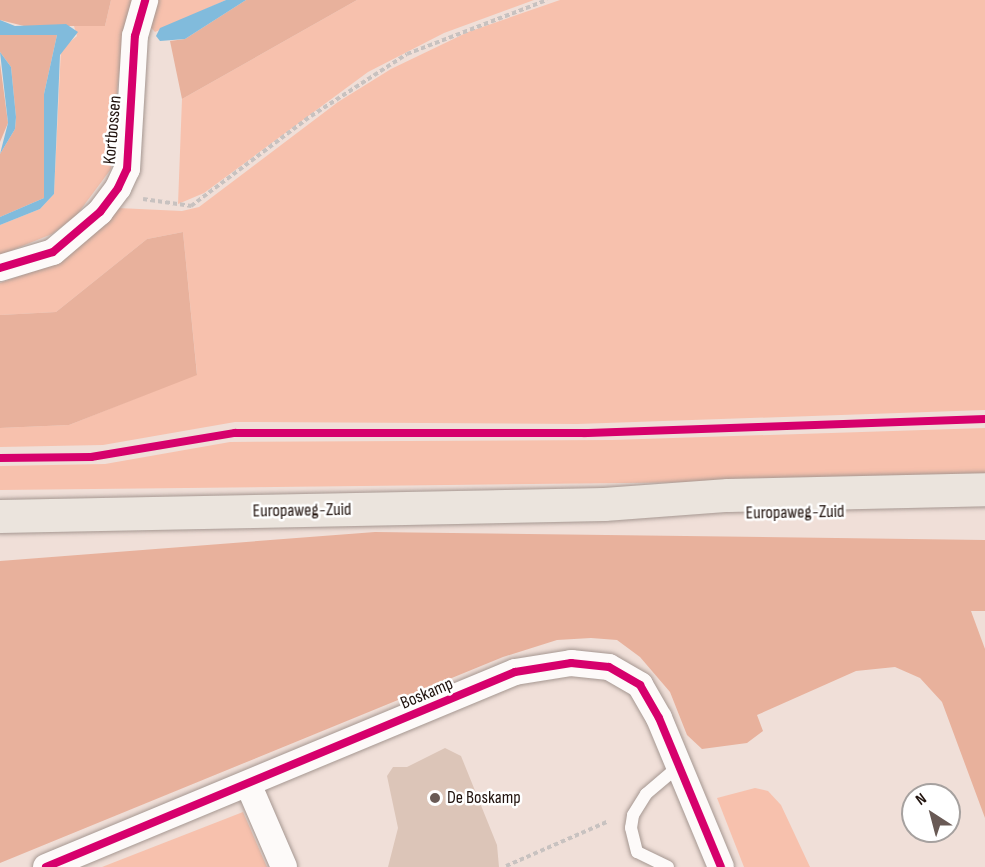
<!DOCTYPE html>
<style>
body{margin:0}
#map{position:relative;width:985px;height:867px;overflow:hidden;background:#f0dfd8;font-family:"Sofia Sans Condensed",sans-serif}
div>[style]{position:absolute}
.green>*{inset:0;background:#f7c1ad}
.forest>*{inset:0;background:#e8b19c}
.water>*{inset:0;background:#81bbdc}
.building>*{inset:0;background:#dcc5b8}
.path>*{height:4px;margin-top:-2px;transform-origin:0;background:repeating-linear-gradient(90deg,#c8c2c0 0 4.5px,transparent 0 7.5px)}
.roads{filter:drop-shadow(0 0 2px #a59791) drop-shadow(0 0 2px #a59791)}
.lane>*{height:12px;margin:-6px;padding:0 6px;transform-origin:6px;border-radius:6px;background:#fdfaf9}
.street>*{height:26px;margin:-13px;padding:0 13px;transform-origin:13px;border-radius:13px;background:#fdfaf9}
.primary>*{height:33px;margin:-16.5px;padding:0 16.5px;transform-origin:16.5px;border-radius:16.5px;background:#ebe4dd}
.cycleway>*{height:8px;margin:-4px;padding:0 4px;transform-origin:4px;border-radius:4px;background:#d6006c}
.dots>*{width:16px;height:16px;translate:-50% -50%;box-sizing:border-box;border:3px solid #fff;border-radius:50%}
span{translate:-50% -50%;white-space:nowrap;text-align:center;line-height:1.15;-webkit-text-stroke:5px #fff;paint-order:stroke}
.street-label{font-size:18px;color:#21130e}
.poi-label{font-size:18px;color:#21130e}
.left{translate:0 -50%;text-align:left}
.north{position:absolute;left:901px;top:783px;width:60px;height:60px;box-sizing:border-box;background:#fff;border:2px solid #a6a19f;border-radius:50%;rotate:324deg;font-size:16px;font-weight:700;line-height:24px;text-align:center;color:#21130e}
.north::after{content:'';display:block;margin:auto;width:21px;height:27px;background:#695a55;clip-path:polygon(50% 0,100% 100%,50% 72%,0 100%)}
</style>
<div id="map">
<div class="green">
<div style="clip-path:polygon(111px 0,133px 0,118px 81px,111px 169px,76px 216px,52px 234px,0 255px,0 225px,40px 209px,54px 194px,61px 49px,77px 36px,74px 26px,105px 26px)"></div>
<div style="clip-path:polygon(155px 0,226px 0,155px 32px,148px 24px)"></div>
<div style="clip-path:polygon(357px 0,534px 0,444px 33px,368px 72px,204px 193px,178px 204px,182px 99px)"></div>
<div style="clip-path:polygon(560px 0,985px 0,985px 410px,577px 424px,235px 422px,103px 445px,0 447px,0 428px,69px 425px,197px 374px,183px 232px,147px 239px,56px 312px,0 315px,0 283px,57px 263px,118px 208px,182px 211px,199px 207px,338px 102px,391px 69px,468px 32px)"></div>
<div style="clip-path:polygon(985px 428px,985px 479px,0 490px,0 466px,105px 464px,230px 442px,612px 440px)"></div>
<div style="clip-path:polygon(755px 788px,768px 791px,781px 805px,810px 867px,744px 867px,717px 798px)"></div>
<div style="clip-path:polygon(243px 812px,267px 867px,102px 867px)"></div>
</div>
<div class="forest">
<div style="clip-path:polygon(0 0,111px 0,105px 26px,24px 26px,0 20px)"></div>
<div style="clip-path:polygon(246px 0,357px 0,182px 99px,170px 41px,185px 39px)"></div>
<div style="clip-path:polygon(5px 31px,57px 35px,44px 94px,44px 198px,0 217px,0 154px,15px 129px,16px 117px,11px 67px,0 52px,0 35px)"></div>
<div style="clip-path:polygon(0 63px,8px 123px,0 142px)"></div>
<div style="clip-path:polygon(183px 232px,197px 375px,69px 425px,0 428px,0 315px,56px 312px,147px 239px)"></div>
<div style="clip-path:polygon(375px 532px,985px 540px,985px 611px,971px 611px,985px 649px,985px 818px,942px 702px,920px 678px,895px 667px,856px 671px,757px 715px,763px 731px,747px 743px,702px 749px,687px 735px,670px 692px,640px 657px,617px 640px,591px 638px,557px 640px,503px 657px,0 863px,0 561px)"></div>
</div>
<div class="water">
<div style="clip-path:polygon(226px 0,246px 0,185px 39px,160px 41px,156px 36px,160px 28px)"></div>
<div style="clip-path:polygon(0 20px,15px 26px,66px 24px,78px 32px,60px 55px,54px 194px,40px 209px,0 225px,0 217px,44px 198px,44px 94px,57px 35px,0 35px)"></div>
<div style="clip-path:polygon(0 52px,11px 67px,16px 117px,15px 129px,0 154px,8px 123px)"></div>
</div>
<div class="building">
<div style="clip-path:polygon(445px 748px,461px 756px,497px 845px,499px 867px,388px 867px,398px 828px,387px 776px,393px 767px,407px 767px)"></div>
</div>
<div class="path">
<div style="left:143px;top:199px;width:49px;rotate:8.3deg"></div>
<div style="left:191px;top:206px;width:150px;rotate:-36.9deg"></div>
<div style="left:311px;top:116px;width:114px;rotate:-32.9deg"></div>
<div style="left:407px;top:54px;width:150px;rotate:-21.1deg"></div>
<div style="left:506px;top:866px;width:112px;rotate:-23.6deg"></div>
</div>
<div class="roads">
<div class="lane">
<div style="left:668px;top:867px;width:34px;rotate:-154deg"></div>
<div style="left:637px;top:852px;width:25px;rotate:-104deg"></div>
<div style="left:631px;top:828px;width:13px;rotate:-81deg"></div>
<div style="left:633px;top:815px;width:25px;rotate:-58deg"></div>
<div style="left:646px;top:794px;width:43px;rotate:-40.3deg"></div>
</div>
<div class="street">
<div style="left:0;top:268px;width:55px;rotate:-16.8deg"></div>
<div style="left:53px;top:252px;width:62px;rotate:-40.4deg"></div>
<div style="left:100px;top:212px;width:30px;rotate:-53deg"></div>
<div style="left:118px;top:188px;width:21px;rotate:-65deg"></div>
<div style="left:127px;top:169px;width:133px;rotate:-86.6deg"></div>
<div style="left:135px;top:36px;width:37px;rotate:-74deg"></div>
<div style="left:249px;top:786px;width:88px;rotate:66.6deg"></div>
<div style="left:46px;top:867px;width:508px;rotate:-22.58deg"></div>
<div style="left:515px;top:672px;width:57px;rotate:-9.1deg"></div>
<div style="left:571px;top:663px;width:38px;rotate:6deg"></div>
<div style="left:609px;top:667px;width:36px;rotate:30deg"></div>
<div style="left:640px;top:685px;width:38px;rotate:60deg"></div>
<div style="left:659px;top:718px;width:161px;rotate:67.4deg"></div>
</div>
<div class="primary">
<div style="left:0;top:516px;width:604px;rotate:-1.14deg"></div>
<div style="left:604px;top:504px;width:124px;rotate:-4.2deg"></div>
<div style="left:728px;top:495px;width:257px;rotate:-1.3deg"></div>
</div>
</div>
<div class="cycleway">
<div style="left:0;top:268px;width:55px;rotate:-16.8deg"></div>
<div style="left:53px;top:252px;width:62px;rotate:-40.4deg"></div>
<div style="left:100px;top:212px;width:30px;rotate:-53deg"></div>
<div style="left:118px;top:188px;width:21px;rotate:-65deg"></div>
<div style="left:127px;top:169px;width:133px;rotate:-86.6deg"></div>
<div style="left:135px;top:36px;width:37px;rotate:-74deg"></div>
<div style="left:0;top:458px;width:91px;rotate:-0.6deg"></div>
<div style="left:91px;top:457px;width:146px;rotate:-9.5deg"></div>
<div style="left:235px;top:433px;width:350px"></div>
<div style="left:585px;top:433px;width:400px;rotate:-2deg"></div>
<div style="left:46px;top:867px;width:508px;rotate:-22.58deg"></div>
<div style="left:515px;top:672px;width:57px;rotate:-9.1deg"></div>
<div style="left:571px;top:663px;width:38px;rotate:6deg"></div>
<div style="left:609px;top:667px;width:36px;rotate:30deg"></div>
<div style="left:640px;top:685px;width:38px;rotate:60deg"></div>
<div style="left:659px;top:718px;width:161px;rotate:67.4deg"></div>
</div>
<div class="dots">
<div style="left:435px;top:798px;background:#695a55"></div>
</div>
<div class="street-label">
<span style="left:113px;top:130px;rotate:-85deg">Kortbossen</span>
<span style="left:302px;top:511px;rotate:-1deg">Europaweg-Zuid</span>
<span style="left:795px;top:513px;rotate:-1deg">Europaweg-Zuid</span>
<span style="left:427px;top:694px;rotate:-23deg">Boskamp</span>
</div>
<div class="poi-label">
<span class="left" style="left:447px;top:798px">De Boskamp</span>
</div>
<div class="north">N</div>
</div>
